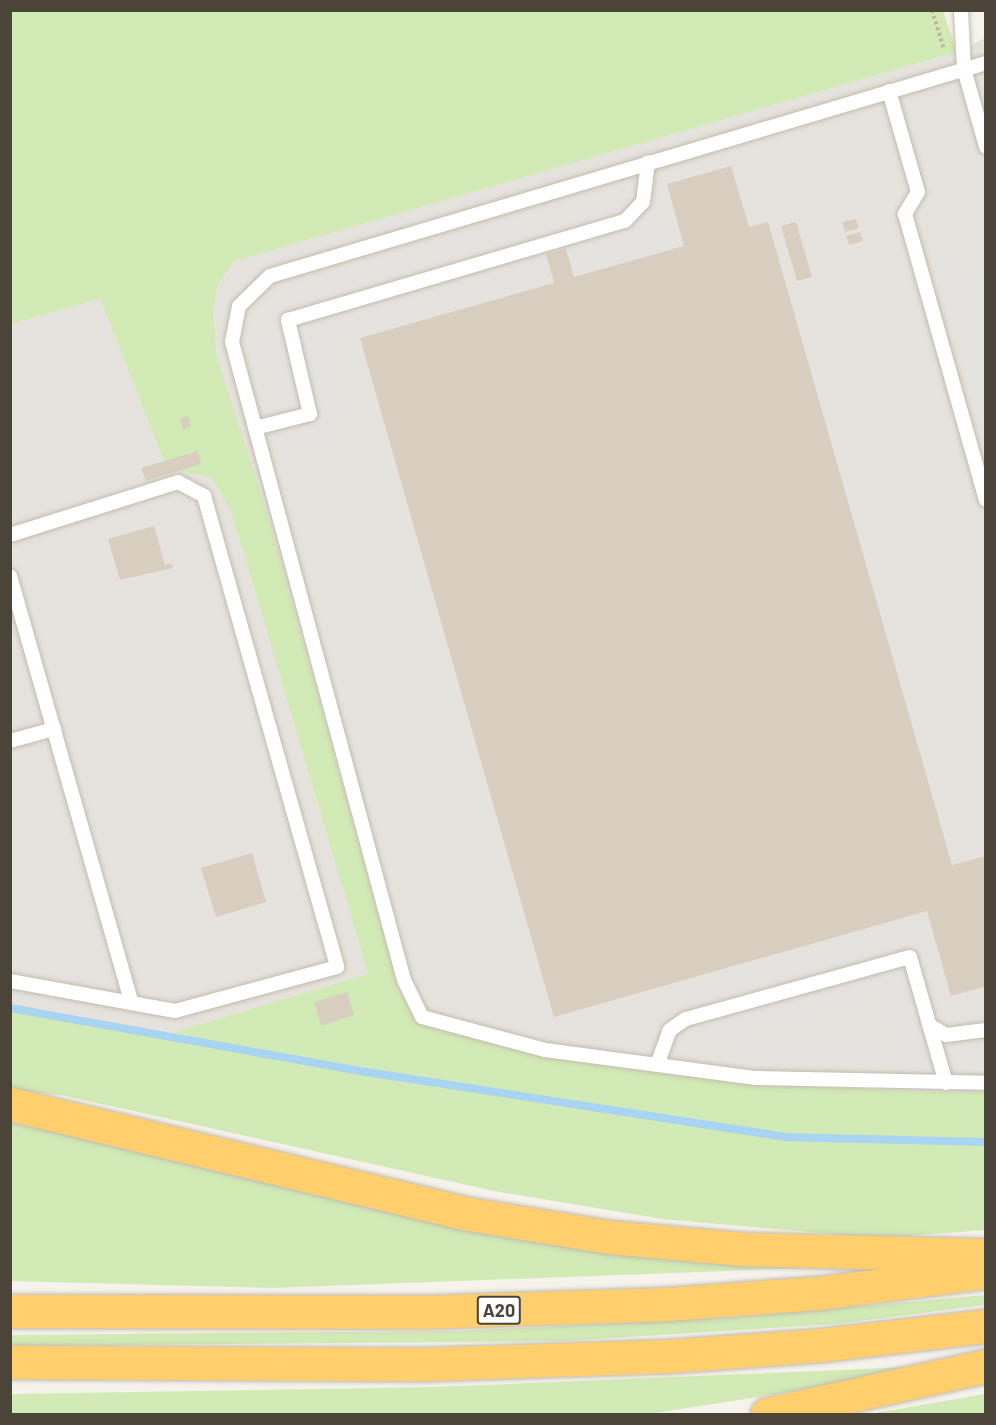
<!DOCTYPE html>
<style>
body{margin:0}
#map{position:relative;width:996px;height:1425px;overflow:hidden;background:#f6f3ec;font-family:Barlow,sans-serif}
div>[style]{position:absolute}
.industrial>*{inset:0;background:#e6e2dd}
.green>*{inset:0;background:#d2eab5}
.parking>*{inset:0;background:#e5e3e0}
.stream>*{height:8px;margin:-4px;padding:0 4px;transform-origin:4px;border-radius:4px;background:#a9d4f2}
.building>*{inset:0;background:#d8cfc1}
.path>*{height:4px;margin-top:-2px;transform-origin:0;background:repeating-linear-gradient(90deg,#c4b79f 0 3px,transparent 0 6px)}
.roads{filter:drop-shadow(0 0 2px #c2bbae) drop-shadow(0 0 2px #c2bbae)}
.lane>*{height:14px;margin:-7px;padding:0 7px;transform-origin:7px;border-radius:7px;background:#fff}
.highway>*{height:33px;margin:-16.5px;padding:0 16.5px;transform-origin:16.5px;border-radius:16.5px;background:#ffcf6e}
span{translate:-50% -50%;white-space:nowrap;text-align:center;line-height:1.15;-webkit-text-stroke:4.5px #fff;paint-order:stroke}
.shield-label span{padding:2px 4px;background:#fff;border:2px solid;border-radius:4px;-webkit-text-stroke-width:0}
.shield-label{font-size:18px;color:#4b4439;font-weight:700}
.frame{position:absolute;inset:0;border:12px solid #4b4439;pointer-events:none}
</style>
<div id="map">
<div class="industrial">
<div style="clip-path:polygon(985px 38px,985px 1092px,901px 1091px,695px 1077px,464px 1030px,414px 1007px,399px 992px,217px 357px,213px 310px,218px 284px,233px 261px,957px 52px)"></div>
<div style="clip-path:polygon(100px 299px,167px 469px,211px 477px,231px 511px,368px 974px,164px 1035px,11px 1012px,11px 324px)"></div>
</div>
<div class="green">
<div style="clip-path:polygon(11px 11px,943px 11px,957px 52px,234px 261px,218px 284px,213px 310px,217px 357px,268px 516px,399px 992px,414px 1007px,464px 1030px,695px 1077px,901px 1091px,985px 1092px,985px 1230px,879px 1238px,662px 1219px,494px 1191px,66px 1096px,11px 1089px,11px 1012px,164px 1035px,368px 974px,231px 511px,211px 477px,167px 469px,100px 299px,11px 324px)"></div>
<div style="clip-path:polygon(11px 1123px,61px 1133px,833px 1267px,273px 1288px,11px 1281px)"></div>
<div style="clip-path:polygon(986px 1295px,985px 1305px,835px 1324px,563px 1341px,11px 1346px,10px 1335px,460px 1331px,726px 1318px)"></div>
<div style="clip-path:polygon(960px 1365px,649px 1414px,11px 1414px,10px 1394px,437px 1387px)"></div>
<div style="clip-path:polygon(985px 1394px,985px 1414px,870px 1414px)"></div>
</div>
<div class="parking">
<div style="clip-path:polygon(651px 195px,667px 251px,574px 277px,565px 249px,546px 255px,554px 281px,326px 345px,346px 419px,329px 424px,333px 442px,283px 456px,271px 415px,280px 412px,258px 332px,276px 327px,271px 310px,290px 304px,284px 284px,515px 218px,519px 232px)"></div>
<div style="clip-path:polygon(931px 245px,985px 272px,985px 428px)"></div>
<div style="clip-path:polygon(927px 911px,942px 963px,904px 973px,931px 1071px,736px 1062px,739px 1043px,898px 1047px,887px 997px,706px 1046px,694px 1037px,679px 982px)"></div>
</div>
<div class="stream">
<div style="left:10px;top:1008px;width:362px;rotate:10.2deg"></div>
<div style="left:366px;top:1072px;width:423px;rotate:8.8deg"></div>
<div style="left:784px;top:1137px;width:202px;rotate:1.4deg"></div>
</div>
<div class="building">
<div style="clip-path:polygon(731px 166px,749px 227px,768px 222px,952px 865px,986px 856px,986px 986px,951px 996px,927px 911px,554px 1017px,360px 338px,554px 283px,546px 254px,566px 249px,574px 277px,684px 246px,667px 184px)"></div>
<div style="clip-path:polygon(856px 219px,859px 228px,845px 232px,842px 222px)"></div>
<div style="clip-path:polygon(796px 222px,812px 277px,797px 281px,781px 226px)"></div>
<div style="clip-path:polygon(860px 232px,863px 241px,849px 245px,846px 236px)"></div>
<div style="clip-path:polygon(188px 416px,191px 426px,183px 429px,180px 418px)"></div>
<div style="clip-path:polygon(198px 451px,201px 464px,146px 481px,141px 468px)"></div>
<div style="clip-path:polygon(154px 526px,165px 565px,171px 563px,173px 568px,120px 580px,108px 539px)"></div>
<div style="clip-path:polygon(252px 853px,266px 902px,216px 917px,201px 868px)"></div>
<div style="clip-path:polygon(347px 992px,354px 1015px,321px 1026px,314px 1002px)"></div>
</div>
<div class="path">
<div style="left:932px;top:10px;width:39px;rotate:73deg"></div>
</div>
<div class="roads">
<div class="lane">
<div style="left:961px;top:10px;width:59px;rotate:87.1deg"></div>
<div style="left:964px;top:69px;width:81px;rotate:74.2deg"></div>
<div style="left:986px;top:63px;width:747px;rotate:163.43deg"></div>
<div style="left:270px;top:276px;width:43px;rotate:135.9deg"></div>
<div style="left:239px;top:306px;width:37px;rotate:101deg"></div>
<div style="left:232px;top:342px;width:661px;rotate:74.91deg"></div>
<div style="left:404px;top:980px;width:41px;rotate:64.1deg"></div>
<div style="left:422px;top:1017px;width:127px;rotate:15deg"></div>
<div style="left:545px;top:1050px;width:213px;rotate:7.6deg"></div>
<div style="left:756px;top:1078px;width:230px;rotate:1.2deg"></div>
<div style="left:889px;top:91px;width:105px;rotate:74deg"></div>
<div style="left:918px;top:192px;width:26px;rotate:121deg"></div>
<div style="left:905px;top:214px;width:297px;rotate:74.2deg"></div>
<div style="left:255px;top:428px;width:57px;rotate:-14.3deg"></div>
<div style="left:310px;top:414px;width:97px;rotate:-103.2deg"></div>
<div style="left:288px;top:320px;width:351px;rotate:-16.4deg"></div>
<div style="left:625px;top:221px;width:26px;rotate:-47deg"></div>
<div style="left:643px;top:202px;width:40px;rotate:-82.9deg"></div>
<div style="left:10px;top:535px;width:176px;rotate:-17.5deg"></div>
<div style="left:178px;top:482px;width:30px;rotate:28deg"></div>
<div style="left:204px;top:496px;width:489px;rotate:74.2deg"></div>
<div style="left:337px;top:967px;width:168px;rotate:164.8deg"></div>
<div style="left:175px;top:1011px;width:168px;rotate:-169.7deg"></div>
<div style="left:10px;top:576px;width:444px;rotate:74.1deg"></div>
<div style="left:10px;top:741px;width:46px;rotate:-15.3deg"></div>
<div style="left:929px;top:1025px;width:20px;rotate:30deg"></div>
<div style="left:946px;top:1035px;width:40px;rotate:-7.1deg"></div>
<div style="left:657px;top:1065px;width:37px;rotate:-70deg"></div>
<div style="left:670px;top:1030px;width:19px;rotate:-35deg"></div>
<div style="left:686px;top:1019px;width:232px;rotate:-15.5deg"></div>
<div style="left:910px;top:957px;width:131px;rotate:74.1deg"></div>
</div>
<div class="highway">
<div style="left:10px;top:1104px;width:466px;rotate:13.5deg"></div>
<div style="left:463px;top:1213px;width:148px;rotate:9.3deg"></div>
<div style="left:609px;top:1237px;width:133px;rotate:5.2deg"></div>
<div style="left:741px;top:1249px;width:245px;rotate:1.4deg"></div>
<div style="left:10px;top:1311px;width:413px;rotate:0.1deg"></div>
<div style="left:423px;top:1312px;width:244px;rotate:-1.9deg"></div>
<div style="left:667px;top:1304px;width:151px;rotate:-4.2deg"></div>
<div style="left:818px;top:1293px;width:167px;rotate:-7.2deg"></div>
<div style="left:10px;top:1362px;width:417px;rotate:0.3deg"></div>
<div style="left:427px;top:1364px;width:242px;rotate:-1.9deg"></div>
<div style="left:669px;top:1356px;width:152px;rotate:-4.1deg"></div>
<div style="left:821px;top:1345px;width:166px;rotate:-6.6deg"></div>
<div style="left:767px;top:1414px;width:224px;rotate:-12.4deg"></div>
</div>
</div>
<div class="shield-label">
<span style="left:499px;top:1310px">A20</span>
</div>
<div class="frame"></div>
</div>
